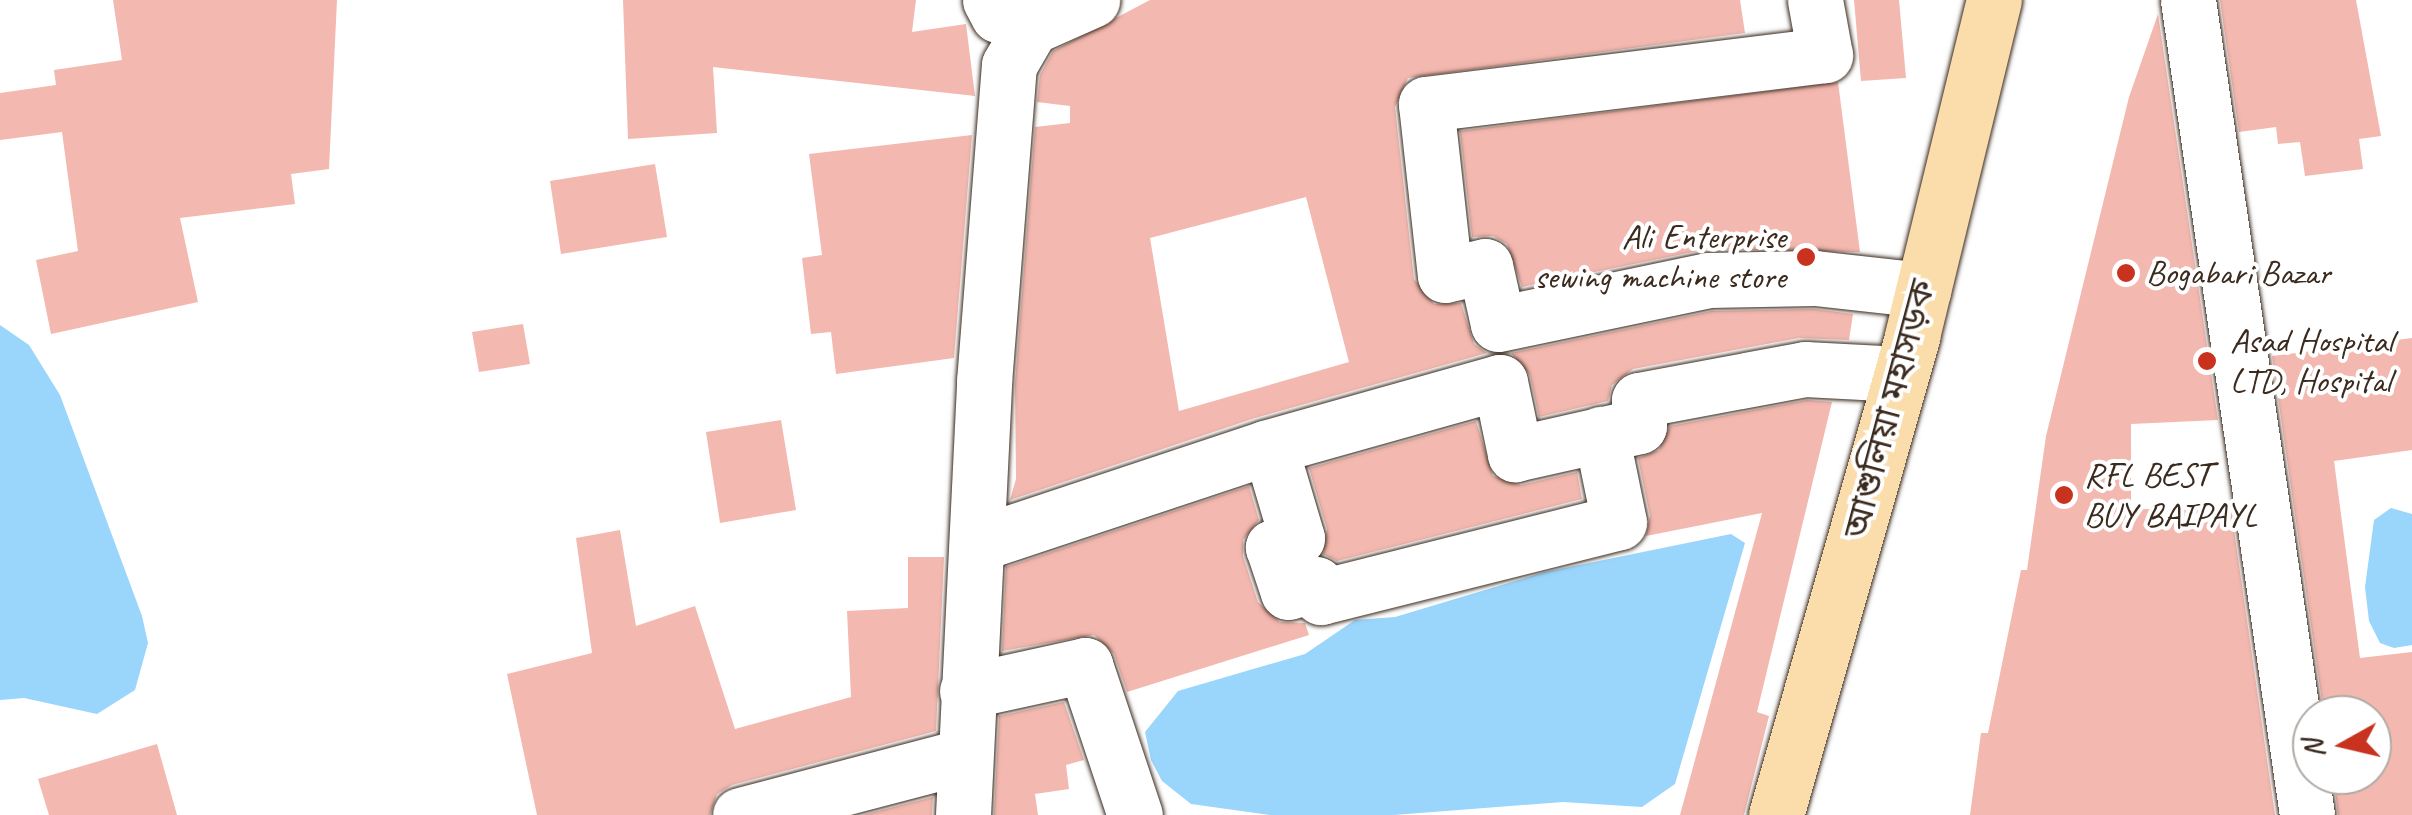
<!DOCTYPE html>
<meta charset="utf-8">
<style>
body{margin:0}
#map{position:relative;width:2412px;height:815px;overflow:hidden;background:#fff;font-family:Caveat,"Noto Sans Bengali",sans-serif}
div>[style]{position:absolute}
.water>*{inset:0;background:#9ad5fb}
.building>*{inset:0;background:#f3b8af}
.roads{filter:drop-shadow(0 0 2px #3b2a1e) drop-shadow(0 0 2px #3b2a1e)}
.minor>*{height:55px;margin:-27.5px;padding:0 27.5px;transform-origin:27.5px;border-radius:27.5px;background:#fff}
.trunk>*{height:55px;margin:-27.5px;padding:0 27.5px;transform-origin:27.5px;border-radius:27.5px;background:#fbddab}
.dots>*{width:28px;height:28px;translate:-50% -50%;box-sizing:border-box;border:5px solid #fff;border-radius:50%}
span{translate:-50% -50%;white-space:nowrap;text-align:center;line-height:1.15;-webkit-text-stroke:8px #fff;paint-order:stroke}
.poi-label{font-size:35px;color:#3b2a1e}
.right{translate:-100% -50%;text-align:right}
.left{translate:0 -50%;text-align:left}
.street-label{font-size:35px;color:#3b2a1e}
.north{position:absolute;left:2292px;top:695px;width:100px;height:100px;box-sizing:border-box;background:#fff;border:2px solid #b1aaa5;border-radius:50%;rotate:262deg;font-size:28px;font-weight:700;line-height:40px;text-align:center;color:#3b2a1e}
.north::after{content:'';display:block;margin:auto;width:35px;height:45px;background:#c8321e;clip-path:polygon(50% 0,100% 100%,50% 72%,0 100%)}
</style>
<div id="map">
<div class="water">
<div style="clip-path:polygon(0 325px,29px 345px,60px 395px,142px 616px,148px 643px,135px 690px,97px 714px,24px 698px,0 700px)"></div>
<div style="clip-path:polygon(2391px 508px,2412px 514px,2412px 645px,2394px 648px,2380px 643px,2369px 621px,2365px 587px,2374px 520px)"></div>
<div style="clip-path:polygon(1731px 534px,1745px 543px,1675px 784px,1642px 807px,1563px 802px,1394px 815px,1270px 815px,1191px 804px,1162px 781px,1151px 760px,1145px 732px,1178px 691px,1305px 654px,1355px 620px,1395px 617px,1545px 572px)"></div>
</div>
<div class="building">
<div style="clip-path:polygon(113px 0,337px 0,329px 169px,291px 174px,295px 204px,180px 218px,198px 302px,51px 334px,36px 260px,78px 251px,62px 132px,0 140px,0 93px,56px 85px,54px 70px,122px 60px)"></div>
<div style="clip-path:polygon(623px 0,916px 0,912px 32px,966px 24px,975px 96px,713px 67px,717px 133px,628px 139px)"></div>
<div style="clip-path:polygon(evenodd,1150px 0,1740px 0,1745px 33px,1408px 78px,1395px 107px,1414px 279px,1434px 304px,1461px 303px,1474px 344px,1487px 353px,1255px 418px,1010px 500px,1016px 479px,1015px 384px,1035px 127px,1070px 123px,1070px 106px,1037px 102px,1040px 75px,1053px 51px,1150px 0,1306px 197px,1349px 362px,1179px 411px,1150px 238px,1306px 197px)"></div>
<div style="clip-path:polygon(1854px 0,1899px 0,1906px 78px,1861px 81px)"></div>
<div style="clip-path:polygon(2220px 0,2356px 0,2381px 136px,2359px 139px,2363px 169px,2305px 176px,2300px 142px,2278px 144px,2276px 127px,2239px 132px)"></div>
<div style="clip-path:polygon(2158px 14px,2218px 420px,2131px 424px,2131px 509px,2231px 509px,2275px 815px,1970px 815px,1981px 733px,1988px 733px,2021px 570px,2027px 570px,2046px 436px,2129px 97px)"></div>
<div style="clip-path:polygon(1838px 82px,1860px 252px,1707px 249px,1522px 287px,1507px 244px,1493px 236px,1472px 237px,1460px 131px)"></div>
<div style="clip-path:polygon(972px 135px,954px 358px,836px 374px,831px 332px,811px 334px,802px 258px,822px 255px,809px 154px)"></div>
<div style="clip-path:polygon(655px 164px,667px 237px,561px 254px,550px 181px)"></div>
<div style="clip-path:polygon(1814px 309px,1853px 314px,1849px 340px,1799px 338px,1633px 369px,1612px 385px,1608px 401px,1539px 417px,1530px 375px,1511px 353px,1712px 311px)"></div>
<div style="clip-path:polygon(523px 324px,530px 364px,479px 372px,472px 332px)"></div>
<div style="clip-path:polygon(2412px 338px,2412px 450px,2334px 461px,2360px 658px,2412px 652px,2412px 815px,2338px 815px,2333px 775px,2372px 775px,2372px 715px,2324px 715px,2272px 356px)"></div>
<div style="clip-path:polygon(1807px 400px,1832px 402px,1757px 712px,1769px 716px,1744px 815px,1680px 815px,1762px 513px,1646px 536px,1650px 516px,1638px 458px,1659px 450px,1670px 426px)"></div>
<div style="clip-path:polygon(781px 420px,796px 510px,720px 523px,706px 432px)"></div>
<div style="clip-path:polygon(1476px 421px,1493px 476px,1521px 485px,1577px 472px,1582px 499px,1337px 561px,1323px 554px,1327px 529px,1309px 468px)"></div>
<div style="clip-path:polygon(1249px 486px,1259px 520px,1243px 540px,1243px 556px,1258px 602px,1280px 622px,1305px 623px,1309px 635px,1127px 692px,1114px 654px,1094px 635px,1002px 651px,1006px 567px)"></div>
<div style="clip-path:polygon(620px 530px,636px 626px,695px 606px,735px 729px,851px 697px,847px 611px,908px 608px,908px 557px,944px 557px,936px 731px,732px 785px,717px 794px,710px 815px,537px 815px,507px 674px,592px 653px,576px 538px)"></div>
<div style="clip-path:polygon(1064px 702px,1084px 760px,1066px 765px,1069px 789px,1035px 794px,1038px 815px,994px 815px,999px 716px)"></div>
<div style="clip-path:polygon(157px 744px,177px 815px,49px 815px,38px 779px)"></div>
<div style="clip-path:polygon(933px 797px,932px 815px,863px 815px)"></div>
</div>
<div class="roads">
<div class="minor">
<div style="left:990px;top:0;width:17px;rotate:62deg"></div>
<div style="left:998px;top:15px;width:35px;rotate:20deg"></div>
<div style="left:1815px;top:0;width:56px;rotate:79.7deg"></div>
<div style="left:1825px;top:55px;width:402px;rotate:173deg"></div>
<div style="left:1426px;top:104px;width:172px;rotate:83.7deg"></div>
<div style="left:1445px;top:275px;width:41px;rotate:-12.7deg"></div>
<div style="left:1485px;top:266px;width:59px;rotate:77.4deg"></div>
<div style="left:1498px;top:324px;width:215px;rotate:-11.8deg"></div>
<div style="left:1708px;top:280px;width:107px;rotate:-1.1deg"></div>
<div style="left:1815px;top:278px;width:109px;rotate:6.3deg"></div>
<div style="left:2188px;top:0;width:824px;rotate:81.69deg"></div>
<div style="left:1270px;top:447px;width:95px;rotate:73.5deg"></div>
<div style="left:1297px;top:538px;width:26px;rotate:159deg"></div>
<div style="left:1273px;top:547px;width:47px;rotate:71.6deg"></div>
<div style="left:1288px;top:592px;width:29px;rotate:-16deg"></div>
<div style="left:1316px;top:584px;width:14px;rotate:69deg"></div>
<div style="left:1321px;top:597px;width:307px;rotate:-14.1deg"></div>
<div style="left:1619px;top:522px;width:90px;rotate:-101.6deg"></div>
<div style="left:977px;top:544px;width:304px;rotate:-18.4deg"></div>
<div style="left:1265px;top:448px;width:244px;rotate:-15.7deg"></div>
<div style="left:1500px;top:382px;width:74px;rotate:78.2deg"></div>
<div style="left:1515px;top:454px;width:127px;rotate:-12.7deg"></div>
<div style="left:1639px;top:426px;width:26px;rotate:-90deg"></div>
<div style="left:1639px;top:400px;width:169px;rotate:-10.6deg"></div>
<div style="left:1805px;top:369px;width:96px;rotate:3deg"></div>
<div style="left:967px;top:691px;width:121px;rotate:-12.4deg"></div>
<div style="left:1085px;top:665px;width:158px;rotate:71.6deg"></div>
<div style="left:740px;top:815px;width:228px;rotate:-14.7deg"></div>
<div style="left:963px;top:815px;width:434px;rotate:-87.2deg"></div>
<div style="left:984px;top:382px;width:318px;rotate:-85.5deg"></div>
<div style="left:1009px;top:65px;width:44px;rotate:-59.9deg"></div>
<div style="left:1031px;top:27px;width:67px;rotate:-23.9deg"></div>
</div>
<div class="trunk">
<div style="left:1776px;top:815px;width:498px;rotate:-74.1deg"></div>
<div style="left:1912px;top:336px;width:346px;rotate:-76.3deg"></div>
</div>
</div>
<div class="dots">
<div style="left:1806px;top:257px;background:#c8321e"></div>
<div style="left:2126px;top:273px;background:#c8321e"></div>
<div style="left:2207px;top:361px;background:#c8321e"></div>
<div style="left:2064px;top:495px;background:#c8321e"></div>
</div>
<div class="poi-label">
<span class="right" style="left:1786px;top:257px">Ali Enterprise<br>sewing machine store</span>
<span class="left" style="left:2146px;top:273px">Bogabari Bazar</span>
<span class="left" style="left:2230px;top:361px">Asad Hospital<br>LTD, Hospital</span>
<span class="left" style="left:2084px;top:495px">RFL BEST<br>BUY BAIPAYL</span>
</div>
<div class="street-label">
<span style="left:1890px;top:409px;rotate:-75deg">আশুলিয়া মহাসড়ক</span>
</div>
<div class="north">N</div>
</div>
